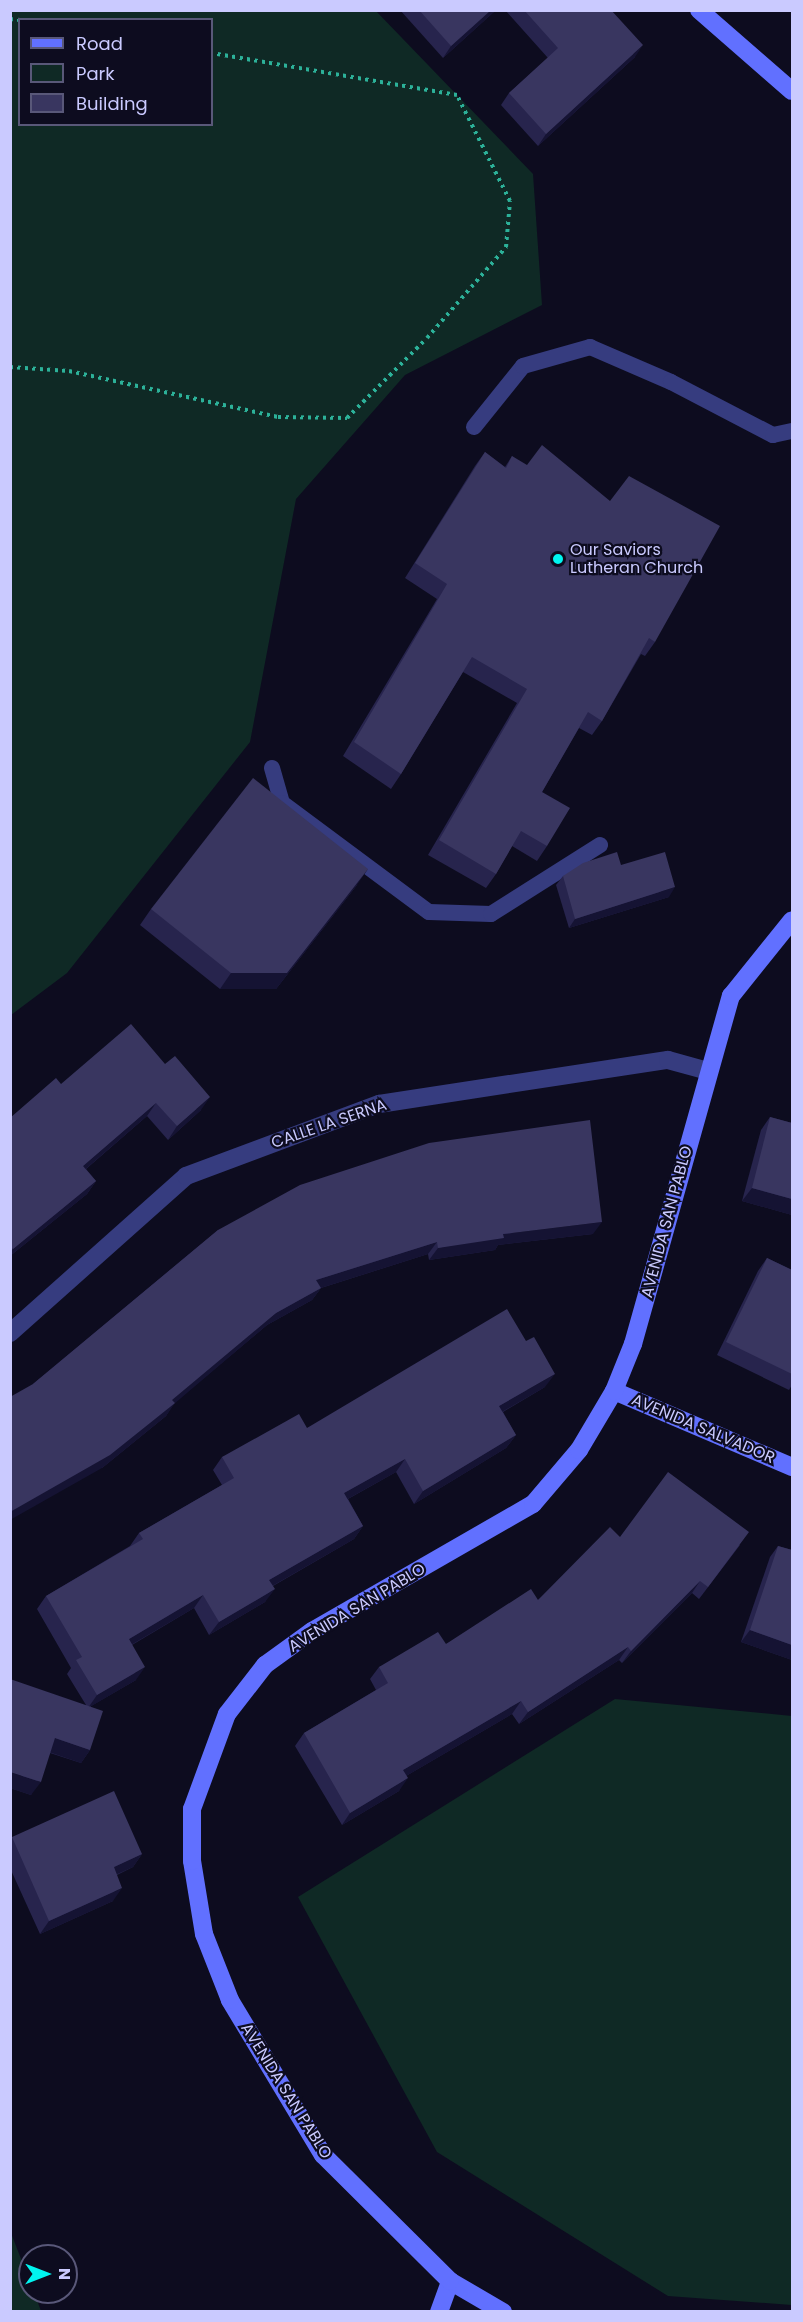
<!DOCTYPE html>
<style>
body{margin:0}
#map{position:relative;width:803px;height:2322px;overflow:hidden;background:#0d0c1f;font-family:Poppins,sans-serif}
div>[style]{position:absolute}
.green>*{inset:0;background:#0f2925}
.path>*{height:4px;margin-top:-2px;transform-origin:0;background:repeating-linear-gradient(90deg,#2cb199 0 3px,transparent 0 7.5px)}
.lane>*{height:16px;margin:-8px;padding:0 8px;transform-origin:8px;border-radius:8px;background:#363c7f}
.street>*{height:18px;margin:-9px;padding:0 9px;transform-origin:9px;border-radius:9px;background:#363c7f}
.secondary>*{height:18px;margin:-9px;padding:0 9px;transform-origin:9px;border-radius:9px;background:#6170ff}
.wall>*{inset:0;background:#27244d}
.shaded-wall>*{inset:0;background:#151333}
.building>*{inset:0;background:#393660}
.dots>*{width:16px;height:16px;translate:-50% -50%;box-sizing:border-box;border:3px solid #0d0c1f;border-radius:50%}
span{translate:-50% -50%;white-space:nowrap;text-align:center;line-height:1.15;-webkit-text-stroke:4.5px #0d0c1f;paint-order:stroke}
.poi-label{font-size:16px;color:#cacaff}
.left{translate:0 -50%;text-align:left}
.street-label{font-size:16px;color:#cacaff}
.frame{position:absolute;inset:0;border:12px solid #cacaff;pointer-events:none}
.legend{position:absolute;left:18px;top:18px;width:195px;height:108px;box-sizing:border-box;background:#0d0c1f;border:2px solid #595879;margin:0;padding:8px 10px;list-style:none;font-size:18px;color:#cacaff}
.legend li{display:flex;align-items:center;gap:12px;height:30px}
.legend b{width:30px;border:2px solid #595879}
.north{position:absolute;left:18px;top:2244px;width:60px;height:60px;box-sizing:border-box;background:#0d0c1f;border:2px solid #595879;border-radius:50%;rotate:90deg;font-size:16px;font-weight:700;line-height:24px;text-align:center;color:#cacaff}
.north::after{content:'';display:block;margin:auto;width:21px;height:27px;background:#00f5f0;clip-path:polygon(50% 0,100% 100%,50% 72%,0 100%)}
</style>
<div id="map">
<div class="green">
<div style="clip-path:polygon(evenodd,11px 10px,376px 11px,533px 174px,542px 305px,405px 375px,296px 499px,250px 742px,67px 973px,11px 1015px,11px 10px,20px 20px,212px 20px,212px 124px,20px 124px,20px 20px)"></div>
<div style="clip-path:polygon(615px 1699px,792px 1716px,792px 2305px,668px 2296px,437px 2152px,298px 1897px)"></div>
<div style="clip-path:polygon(11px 2233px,30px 2282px,30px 2292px,34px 2292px,41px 2311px,11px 2311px)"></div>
</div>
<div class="path">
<div style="left:10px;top:19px;width:10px;rotate:6deg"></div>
<div style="left:10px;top:367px;width:59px;rotate:3.9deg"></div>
<div style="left:69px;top:371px;width:214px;rotate:12.4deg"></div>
<div style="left:278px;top:417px;width:69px;rotate:0.8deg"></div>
<div style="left:347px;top:418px;width:113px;rotate:-45deg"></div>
<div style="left:427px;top:338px;width:121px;rotate:-49deg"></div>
<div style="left:506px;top:247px;width:46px;rotate:-85deg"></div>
<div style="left:510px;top:201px;width:119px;rotate:-116.6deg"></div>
<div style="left:457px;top:95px;width:249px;rotate:-170.3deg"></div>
</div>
<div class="lane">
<div style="left:474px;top:427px;width:78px;rotate:-51.2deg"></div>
<div style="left:523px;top:366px;width:70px;rotate:-15.8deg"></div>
<div style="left:590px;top:347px;width:88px;rotate:23.4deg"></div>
<div style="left:671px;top:382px;width:115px;rotate:27.5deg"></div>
<div style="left:773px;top:435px;width:19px;rotate:-12deg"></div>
<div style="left:272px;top:768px;width:36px;rotate:74deg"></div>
<div style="left:282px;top:803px;width:183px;rotate:36.6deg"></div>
<div style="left:429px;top:912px;width:62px;rotate:1.8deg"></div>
<div style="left:491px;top:914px;width:129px;rotate:-32.3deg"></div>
</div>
<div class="street">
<div style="left:10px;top:1333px;width:236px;rotate:-41.7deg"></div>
<div style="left:186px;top:1176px;width:206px;rotate:-20.5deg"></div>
<div style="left:379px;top:1104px;width:292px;rotate:-8.7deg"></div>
<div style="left:668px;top:1060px;width:41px;rotate:15.4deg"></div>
</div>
<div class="secondary">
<div style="left:699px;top:10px;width:123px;rotate:41.1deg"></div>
<div style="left:614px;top:1391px;width:194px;rotate:23.1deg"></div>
<div style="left:439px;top:2312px;width:33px;rotate:-70deg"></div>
<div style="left:503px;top:2312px;width:61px;rotate:-149.7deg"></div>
<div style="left:450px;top:2281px;width:179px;rotate:-135.2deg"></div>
<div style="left:323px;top:2155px;width:181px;rotate:-121deg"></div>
<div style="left:230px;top:2000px;width:71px;rotate:-111.5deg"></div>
<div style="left:204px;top:1934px;width:74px;rotate:-99.3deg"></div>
<div style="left:192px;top:1861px;width:52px;rotate:-90deg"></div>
<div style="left:192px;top:1809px;width:101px;rotate:-69.8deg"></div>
<div style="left:227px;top:1714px;width:62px;rotate:-52.2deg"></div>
<div style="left:265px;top:1665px;width:58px;rotate:-35.9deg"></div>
<div style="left:312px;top:1631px;width:255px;rotate:-29.9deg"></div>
<div style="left:533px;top:1504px;width:71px;rotate:-49.6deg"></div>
<div style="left:579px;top:1450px;width:69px;rotate:-59.3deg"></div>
<div style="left:614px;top:1391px;width:51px;rotate:-68deg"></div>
<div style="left:633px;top:1344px;width:362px;rotate:-74.3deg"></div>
<div style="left:731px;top:996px;width:97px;rotate:-51.2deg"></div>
</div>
<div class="wall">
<div style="clip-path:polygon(400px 10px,496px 10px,443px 58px)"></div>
<div style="clip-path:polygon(505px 10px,611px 10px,635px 57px,538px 146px,501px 105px,509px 93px,548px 58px)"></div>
<div style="clip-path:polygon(485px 452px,505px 467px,512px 456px,655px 642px,645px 656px,641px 654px,602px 721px,592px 735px,579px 728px,542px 792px,547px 846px,537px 861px,512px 846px,496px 874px,486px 888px,428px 855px,517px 703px,463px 672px,401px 774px,391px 789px,343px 756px,437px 599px,405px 578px,475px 466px)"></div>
<div style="clip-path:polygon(621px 865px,669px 897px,569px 928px,556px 885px,563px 876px)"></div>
<div style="clip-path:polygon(357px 885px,276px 989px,220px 989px,140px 925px,151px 909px)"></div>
<div style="clip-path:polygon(61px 1084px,201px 1110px,168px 1140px,147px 1116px,86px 1169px,96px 1181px,87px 1194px,10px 1256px,10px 1118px)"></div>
<div style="clip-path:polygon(770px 1117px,792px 1123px,792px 1215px,742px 1201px,761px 1130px)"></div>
<div style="clip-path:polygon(218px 1230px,593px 1234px,498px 1245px,495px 1250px,429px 1260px,428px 1254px,321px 1288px,312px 1300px,267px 1325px,174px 1403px,166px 1416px,102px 1468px,33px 1384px)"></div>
<div style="clip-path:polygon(767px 1258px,792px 1270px,792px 1385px,789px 1390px,717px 1355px,758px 1271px)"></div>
<div style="clip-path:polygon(545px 1387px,503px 1412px,516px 1435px,506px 1448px,414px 1504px,396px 1472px,348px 1499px,363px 1526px,354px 1539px,273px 1586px,265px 1602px,209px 1635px,194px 1608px,132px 1645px,136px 1680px,91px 1706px,90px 1750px,81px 1763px,50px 1753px,31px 1795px,10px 1788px,86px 1705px,67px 1674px,71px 1668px,37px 1609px,46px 1596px,130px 1546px,139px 1533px,222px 1485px,213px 1470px,222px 1457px,307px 1428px)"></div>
<div style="clip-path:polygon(620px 1537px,740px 1545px,699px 1599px,692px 1593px,622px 1663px,619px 1660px,519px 1724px,512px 1714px,406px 1776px,399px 1791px,342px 1825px,295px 1746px,304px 1733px,376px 1690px,370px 1679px,379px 1667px,446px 1644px,538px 1600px)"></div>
<div style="clip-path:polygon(778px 1546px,792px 1550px,792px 1660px,741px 1642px,770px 1557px)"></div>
<div style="clip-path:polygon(12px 1837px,142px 1854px,133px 1867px,117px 1875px,113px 1901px,40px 1934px,10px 1868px,10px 1839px)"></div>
</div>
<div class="shaded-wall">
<div style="clip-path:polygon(491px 10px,496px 10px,443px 58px,451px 46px)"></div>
<div style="clip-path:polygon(643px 45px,635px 57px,538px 146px,546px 134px)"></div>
<div style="clip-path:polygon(368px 869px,357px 885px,276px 989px,220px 989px,231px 973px)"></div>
<div style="clip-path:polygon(675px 887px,669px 897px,569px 928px,575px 919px)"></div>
<div style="clip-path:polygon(210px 1097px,201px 1110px,168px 1140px,177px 1126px)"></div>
<div style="clip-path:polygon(156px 1103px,147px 1116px,74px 1179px,83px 1166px)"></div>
<div style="clip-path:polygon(96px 1181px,87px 1194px,10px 1256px,10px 1252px,13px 1249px)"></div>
<div style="clip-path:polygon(752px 1188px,792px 1199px,792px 1215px,742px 1201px)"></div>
<div style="clip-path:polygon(602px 1222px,593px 1234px,498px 1245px,495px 1250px,429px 1260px,438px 1248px,503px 1234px)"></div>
<div style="clip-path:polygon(437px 1242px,428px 1254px,308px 1292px,316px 1280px)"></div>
<div style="clip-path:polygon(321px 1288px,312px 1300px,267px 1325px,167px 1410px,175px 1403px,166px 1416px,102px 1468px,10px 1520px,10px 1512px,276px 1313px)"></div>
<div style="clip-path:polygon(555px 1374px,545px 1387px,490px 1419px,499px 1406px)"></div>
<div style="clip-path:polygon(516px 1435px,506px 1448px,414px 1504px,423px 1491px)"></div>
<div style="clip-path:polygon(405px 1459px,396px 1472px,335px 1506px,344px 1493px)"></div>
<div style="clip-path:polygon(363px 1526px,354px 1539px,260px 1593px,269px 1580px)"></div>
<div style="clip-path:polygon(700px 1581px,692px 1593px,622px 1663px,631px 1651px)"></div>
<div style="clip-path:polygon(275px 1589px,265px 1602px,209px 1635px,219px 1622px)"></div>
<div style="clip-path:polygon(203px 1595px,194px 1608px,119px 1652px,129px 1639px)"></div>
<div style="clip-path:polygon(750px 1630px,792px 1645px,792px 1660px,741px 1642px)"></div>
<div style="clip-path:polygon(628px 1647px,619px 1660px,519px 1724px,528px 1712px)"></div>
<div style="clip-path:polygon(145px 1667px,136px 1680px,88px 1708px,97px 1695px)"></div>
<div style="clip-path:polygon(521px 1701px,512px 1714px,394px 1783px,403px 1770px)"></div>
<div style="clip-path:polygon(55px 1738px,90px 1750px,81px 1763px,46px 1751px)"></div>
<div style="clip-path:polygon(10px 1772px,41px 1782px,31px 1795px,10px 1788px)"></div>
<div style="clip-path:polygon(408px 1778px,399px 1791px,342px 1825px,350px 1813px)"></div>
<div style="clip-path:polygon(142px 1854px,133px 1867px,104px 1880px,114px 1867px)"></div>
<div style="clip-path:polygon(122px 1888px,113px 1901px,40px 1934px,49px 1921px)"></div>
</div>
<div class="building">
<div style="clip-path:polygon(419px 10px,491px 10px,451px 46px)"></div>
<div style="clip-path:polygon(524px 10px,611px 10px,643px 45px,546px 134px,509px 93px,558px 48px)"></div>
<div style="clip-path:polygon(542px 445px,610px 501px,629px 476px,720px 526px,655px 642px,649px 638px,602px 721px,588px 712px,542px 792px,570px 808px,547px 846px,521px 831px,496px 874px,439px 840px,527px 689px,472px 657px,401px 774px,354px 742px,447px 584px,415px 563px,485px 452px,506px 468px,512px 456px,527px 465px)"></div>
<div style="clip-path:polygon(253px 778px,368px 869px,287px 973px,231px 973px,151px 909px)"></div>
<div style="clip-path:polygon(617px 852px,621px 865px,665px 852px,675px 887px,575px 919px,563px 876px,583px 863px)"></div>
<div style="clip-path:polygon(131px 1024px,165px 1064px,175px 1056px,210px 1097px,177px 1126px,156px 1103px,83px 1166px,96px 1181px,13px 1249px,10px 1246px,10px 1118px,56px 1078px,61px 1084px)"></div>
<div style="clip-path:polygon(770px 1117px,792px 1123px,792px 1199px,752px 1188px)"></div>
<div style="clip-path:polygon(590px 1120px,602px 1222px,503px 1234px,504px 1238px,438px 1248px,437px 1242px,316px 1280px,321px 1288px,276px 1313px,172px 1400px,175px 1403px,110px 1455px,10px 1512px,10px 1397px,33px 1384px,218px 1230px,300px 1185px,429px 1143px)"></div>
<div style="clip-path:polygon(767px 1258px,792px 1270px,792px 1374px,726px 1342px)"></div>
<div style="clip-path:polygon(507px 1309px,526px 1341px,534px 1337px,555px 1374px,499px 1406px,516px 1435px,423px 1491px,405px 1459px,344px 1493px,363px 1526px,269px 1580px,275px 1589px,219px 1622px,203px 1595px,129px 1639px,145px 1667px,97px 1695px,76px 1660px,82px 1657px,46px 1596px,143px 1539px,139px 1533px,234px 1478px,222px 1457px,299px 1414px,307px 1428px)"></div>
<div style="clip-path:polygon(668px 1472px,749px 1532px,708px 1587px,700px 1581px,631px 1651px,628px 1647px,528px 1712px,521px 1701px,403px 1770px,408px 1778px,350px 1813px,304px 1733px,388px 1683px,379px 1667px,438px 1632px,446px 1644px,531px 1589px,538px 1600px,610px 1527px,620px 1537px)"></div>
<div style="clip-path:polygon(778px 1546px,792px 1550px,792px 1645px,750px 1630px)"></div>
<div style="clip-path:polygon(10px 1679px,103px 1711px,90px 1750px,55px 1738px,41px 1782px,10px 1772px)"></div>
<div style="clip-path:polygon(114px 1791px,142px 1854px,114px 1867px,122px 1888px,49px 1921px,12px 1837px)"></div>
</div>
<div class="dots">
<div style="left:558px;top:559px;background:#00f5f0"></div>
</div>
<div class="poi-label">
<span class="left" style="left:570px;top:559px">Our Saviors<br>Lutheran Church</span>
</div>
<div class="street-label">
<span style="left:329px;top:1124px;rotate:-19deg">CALLE LA SERNA</span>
<span style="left:667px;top:1222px;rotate:-75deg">AVENIDA SAN PABLO</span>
<span style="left:703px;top:1429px;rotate:23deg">AVENIDA SALVADOR</span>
<span style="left:357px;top:1608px;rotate:-31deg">AVENIDA SAN PABLO</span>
<span style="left:286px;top:2091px;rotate:58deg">AVENIDA SAN PABLO</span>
</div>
<div class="frame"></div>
<ul class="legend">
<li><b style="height:8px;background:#6170ff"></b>Road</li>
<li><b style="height:16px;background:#0f2925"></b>Park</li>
<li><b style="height:16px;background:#393660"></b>Building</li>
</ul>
<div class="north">N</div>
</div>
